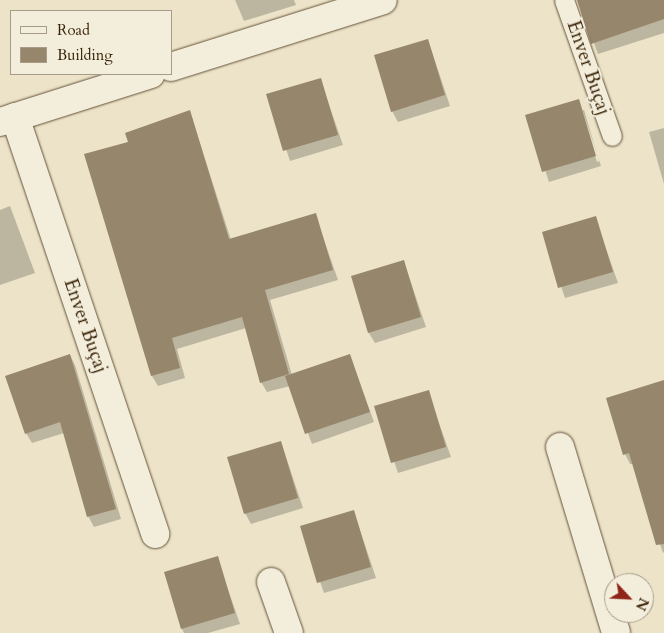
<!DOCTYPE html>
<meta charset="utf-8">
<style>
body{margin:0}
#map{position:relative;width:664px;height:633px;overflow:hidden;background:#ece3c9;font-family:Cardo,serif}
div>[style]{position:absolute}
.shadow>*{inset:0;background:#0003}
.building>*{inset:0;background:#96866b}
.roads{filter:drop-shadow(0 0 1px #655236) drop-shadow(0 0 1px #655236)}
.service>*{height:19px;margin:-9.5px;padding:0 9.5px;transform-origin:9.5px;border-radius:9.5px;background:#f3eddc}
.minor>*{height:28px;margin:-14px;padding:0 14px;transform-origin:14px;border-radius:14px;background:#f3eddc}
span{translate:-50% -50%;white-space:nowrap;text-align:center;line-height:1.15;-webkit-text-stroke:4px #f3eddc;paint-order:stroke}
.street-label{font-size:19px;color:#382205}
.legend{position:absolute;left:10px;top:10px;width:162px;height:65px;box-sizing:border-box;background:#f3eddc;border:1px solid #a89c86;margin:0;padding:6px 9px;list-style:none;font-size:15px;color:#382205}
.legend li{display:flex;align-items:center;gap:10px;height:25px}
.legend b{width:25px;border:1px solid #a89c86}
.north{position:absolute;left:604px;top:573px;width:50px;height:50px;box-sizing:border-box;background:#f3eddc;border:1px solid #a89c86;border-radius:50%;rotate:115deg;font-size:14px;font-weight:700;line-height:20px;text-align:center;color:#382205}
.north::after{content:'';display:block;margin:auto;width:18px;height:22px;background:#8f2418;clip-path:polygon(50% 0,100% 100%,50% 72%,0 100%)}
</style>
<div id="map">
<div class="shadow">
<div style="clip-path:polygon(235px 0,294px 0,296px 5px,244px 21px)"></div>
<div style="clip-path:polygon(578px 0,664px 0,664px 33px,598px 54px)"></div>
<div style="clip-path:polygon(428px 40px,450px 106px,398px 122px,392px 111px)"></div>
<div style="clip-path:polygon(320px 79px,343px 145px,290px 161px,268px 95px)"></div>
<div style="clip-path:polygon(evenodd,579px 100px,601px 166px,549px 182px,527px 116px,579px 100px,581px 110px,584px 110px,599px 161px,597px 162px,581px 110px)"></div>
<div style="clip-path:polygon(190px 112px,231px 240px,315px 214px,338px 280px,270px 300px,292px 375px,350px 356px,374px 422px,312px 444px,290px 386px,267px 392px,261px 382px,246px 328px,177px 349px,185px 378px,158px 386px,152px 376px,86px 155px,129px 142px)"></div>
<div style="clip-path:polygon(664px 128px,664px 184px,649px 132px)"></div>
<div style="clip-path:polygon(10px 206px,35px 273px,0 285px,0 210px)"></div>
<div style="clip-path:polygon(595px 217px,618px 283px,565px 298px,543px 233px)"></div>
<div style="clip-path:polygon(404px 262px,426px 327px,375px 343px,369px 333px)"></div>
<div style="clip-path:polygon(70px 355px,75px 365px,121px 519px,94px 527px,88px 516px,64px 433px,32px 443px,26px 433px)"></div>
<div style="clip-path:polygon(664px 381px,664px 552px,663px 553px,633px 464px,630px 464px,625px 454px)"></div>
<div style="clip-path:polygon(428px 392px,451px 457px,398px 473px,376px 407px)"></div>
<div style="clip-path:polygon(281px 442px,303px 508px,251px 524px,245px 513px)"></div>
<div style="clip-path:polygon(354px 512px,376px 578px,324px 593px,301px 527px)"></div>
<div style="clip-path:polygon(217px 558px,240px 624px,208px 633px,184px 633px,182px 629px)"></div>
</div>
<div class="building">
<div style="clip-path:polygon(577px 0,664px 0,664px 19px,591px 44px)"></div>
<div style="clip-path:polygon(428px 39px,445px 95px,391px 112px,374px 55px)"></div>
<div style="clip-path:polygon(321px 78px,338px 135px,283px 151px,266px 94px)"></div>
<div style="clip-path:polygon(579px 99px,596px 156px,542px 172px,525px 115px)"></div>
<div style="clip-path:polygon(190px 110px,229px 239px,316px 213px,333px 270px,265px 290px,289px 374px,260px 383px,242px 317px,172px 338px,180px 368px,151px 376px,84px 154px,128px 142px,125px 133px)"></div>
<div style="clip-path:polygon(596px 216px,613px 272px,558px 288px,542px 232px)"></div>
<div style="clip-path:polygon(404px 260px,421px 317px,368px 333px,351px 276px)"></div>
<div style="clip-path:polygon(70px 354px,116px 509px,87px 517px,60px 422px,25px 434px,5px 376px)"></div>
<div style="clip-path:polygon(350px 354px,370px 412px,305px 434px,285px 376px)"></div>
<div style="clip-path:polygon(664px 380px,664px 544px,656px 545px,629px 453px,623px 455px,606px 398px)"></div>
<div style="clip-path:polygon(429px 390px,446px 447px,391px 463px,374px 406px)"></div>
<div style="clip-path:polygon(281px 441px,298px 498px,244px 514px,227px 457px)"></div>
<div style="clip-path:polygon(354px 510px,371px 567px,317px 583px,300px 526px)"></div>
<div style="clip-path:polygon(218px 556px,235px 613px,181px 629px,164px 572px)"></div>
</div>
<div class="roads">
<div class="service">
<div style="left:564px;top:0;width:144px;rotate:70.6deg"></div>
</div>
<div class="minor">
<div style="left:171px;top:67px;width:222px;rotate:-17.5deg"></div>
<div style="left:15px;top:117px;width:440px;rotate:71.4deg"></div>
<div style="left:0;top:122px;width:158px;rotate:-17.6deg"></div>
<div style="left:560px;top:447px;width:194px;rotate:73.2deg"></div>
<div style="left:271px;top:582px;width:54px;rotate:70.6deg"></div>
</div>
</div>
<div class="street-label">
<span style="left:588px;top:68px;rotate:71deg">Enver Buçaj</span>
<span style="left:85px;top:326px;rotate:71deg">Enver Buçaj</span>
</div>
<ul class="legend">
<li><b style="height:6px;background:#f3eddc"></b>Road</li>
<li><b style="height:14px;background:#96866b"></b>Building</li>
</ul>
<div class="north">N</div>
</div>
